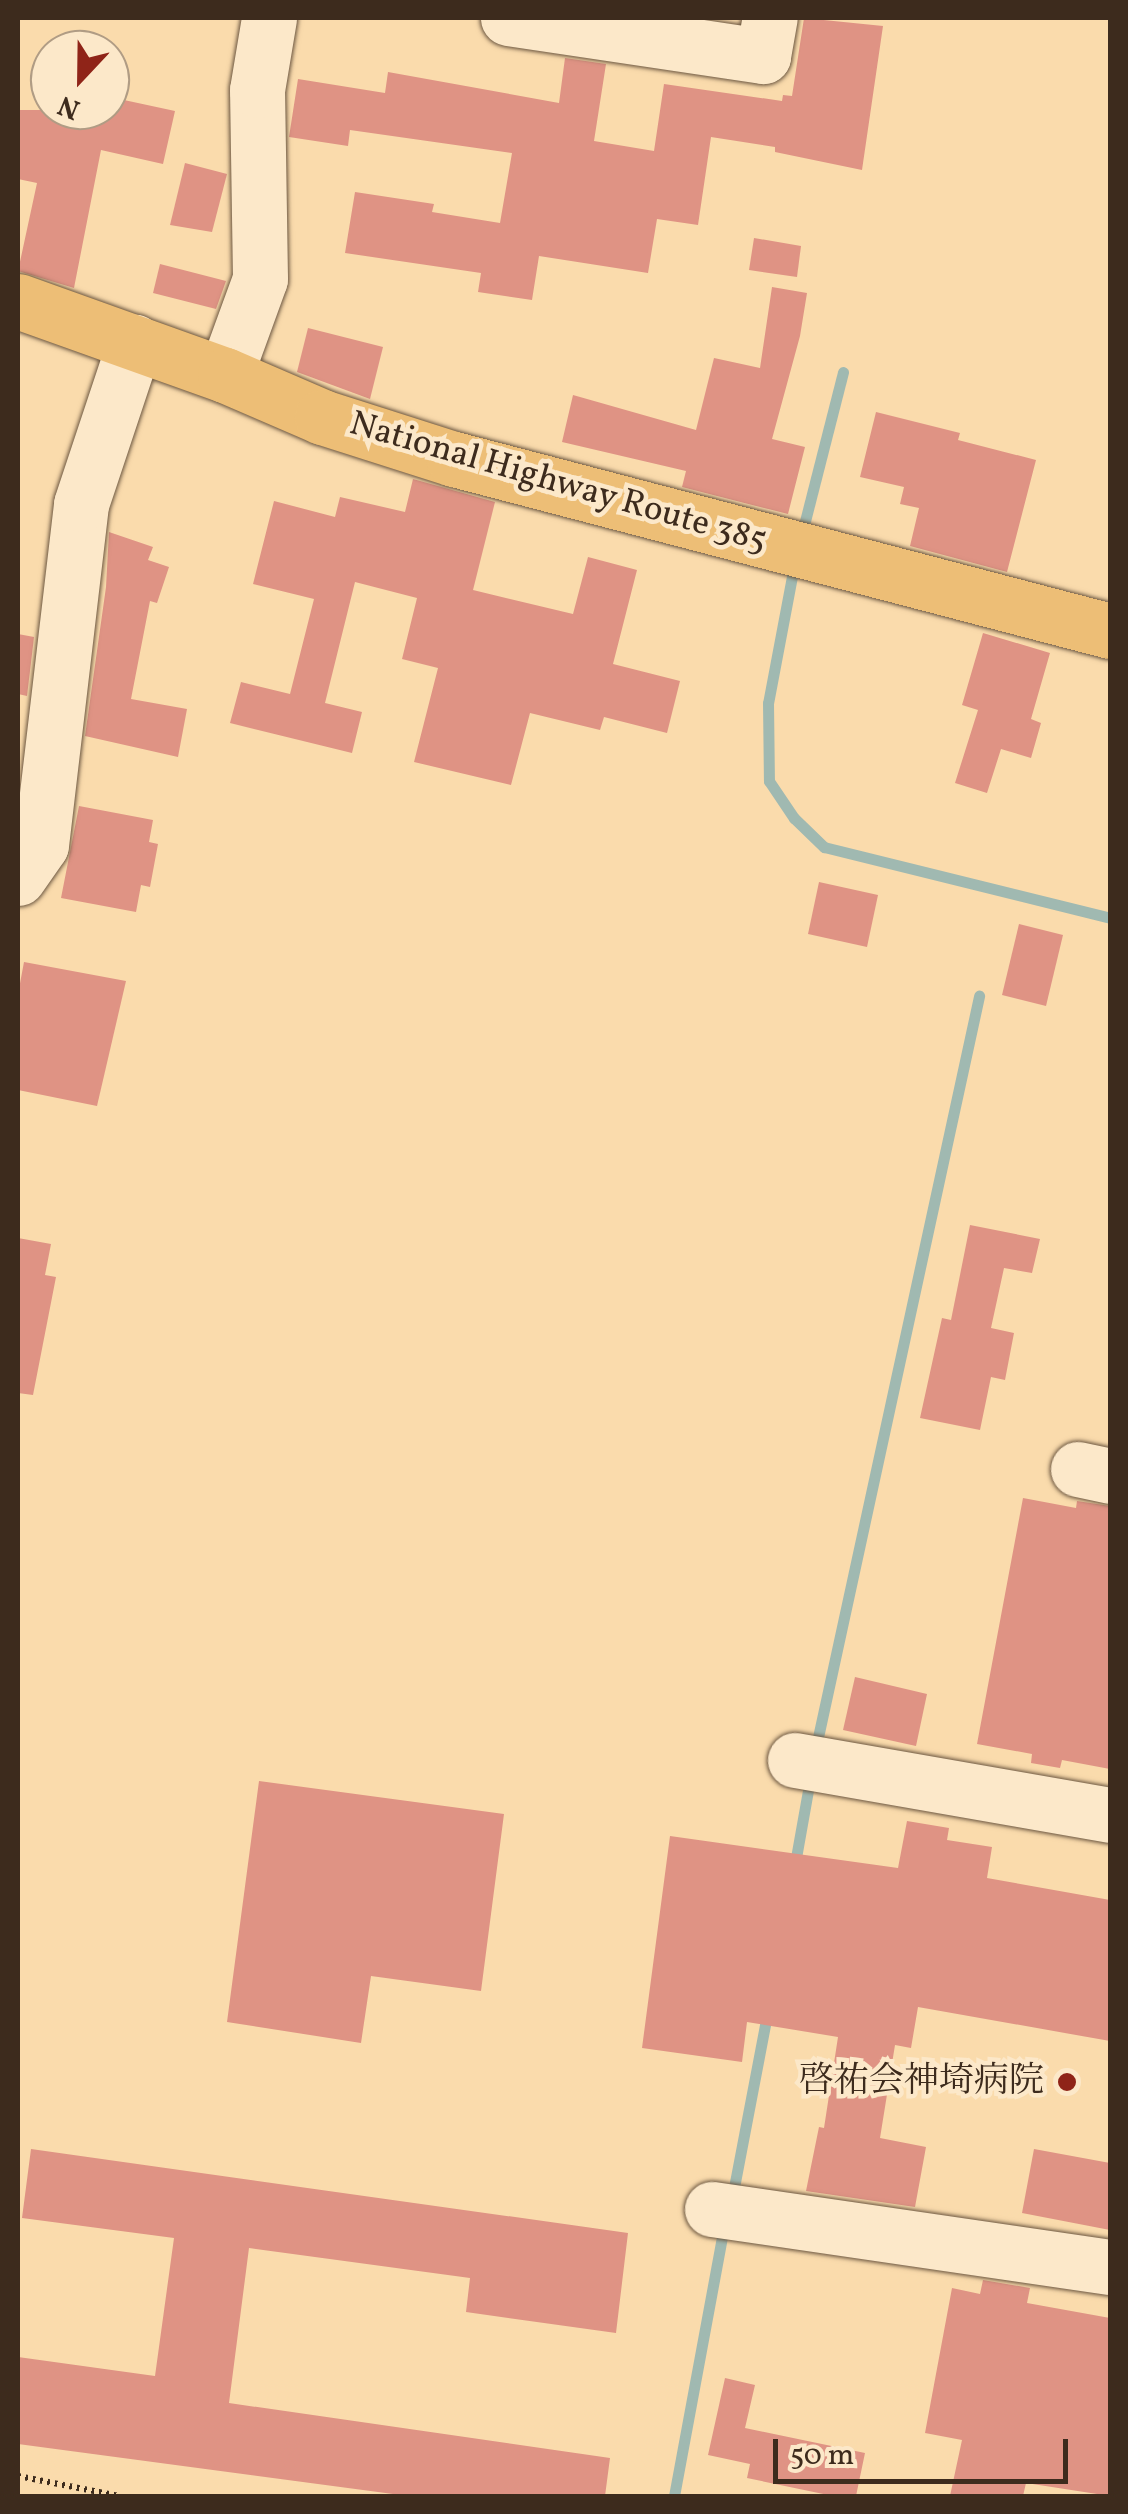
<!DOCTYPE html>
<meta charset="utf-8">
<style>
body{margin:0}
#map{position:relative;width:1128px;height:2514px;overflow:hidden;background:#fadbac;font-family:Vollkorn,"Noto Serif JP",serif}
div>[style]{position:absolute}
.stream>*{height:11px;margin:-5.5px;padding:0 5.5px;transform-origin:5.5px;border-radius:5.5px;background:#a0b9b1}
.building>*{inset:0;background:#df9384}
.path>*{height:6px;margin-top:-3px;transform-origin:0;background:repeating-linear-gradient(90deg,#3d2b1d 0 2.5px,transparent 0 7.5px)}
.roads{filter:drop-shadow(0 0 2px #6c5741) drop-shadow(0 0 2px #6c5741)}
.minor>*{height:55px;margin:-27.5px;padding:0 27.5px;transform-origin:27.5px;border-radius:27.5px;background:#fce8c9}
.highway>*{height:55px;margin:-27.5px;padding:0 27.5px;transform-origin:27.5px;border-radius:27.5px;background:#edbe76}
.dots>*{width:28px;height:28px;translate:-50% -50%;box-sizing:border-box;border:5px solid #fce8c9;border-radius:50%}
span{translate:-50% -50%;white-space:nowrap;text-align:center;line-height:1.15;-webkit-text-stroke:9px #fce8c9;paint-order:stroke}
.street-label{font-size:35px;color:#3d2b1d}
.poi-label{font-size:35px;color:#3d2b1d}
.right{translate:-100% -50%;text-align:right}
.frame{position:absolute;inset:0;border:20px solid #3d2b1d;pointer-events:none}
.north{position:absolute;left:30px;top:30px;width:100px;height:100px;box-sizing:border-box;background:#fce8c9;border:2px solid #b09c84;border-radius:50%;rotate:202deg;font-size:28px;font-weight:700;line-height:40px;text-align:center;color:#3d2b1d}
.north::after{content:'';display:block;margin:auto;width:35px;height:45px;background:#8f2418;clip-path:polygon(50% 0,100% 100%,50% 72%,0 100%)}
.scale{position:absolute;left:773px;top:2439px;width:295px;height:45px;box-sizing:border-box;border:5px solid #3d2b1d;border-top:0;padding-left:12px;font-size:30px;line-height:35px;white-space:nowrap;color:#3d2b1d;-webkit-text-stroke:8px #fce8c9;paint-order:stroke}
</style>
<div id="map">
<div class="stream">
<div style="left:803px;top:529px;width:162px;rotate:-75.7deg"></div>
<div style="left:793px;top:571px;width:134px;rotate:100.7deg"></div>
<div style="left:768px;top:703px;width:78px;rotate:89.3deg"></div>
<div style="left:769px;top:781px;width:45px;rotate:56deg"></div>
<div style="left:794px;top:818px;width:42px;rotate:44deg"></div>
<div style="left:824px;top:847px;width:295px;rotate:13.9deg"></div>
<div style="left:815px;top:1751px;width:773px;rotate:-77.74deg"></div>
<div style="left:794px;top:1869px;width:91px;rotate:-79.9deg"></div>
<div style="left:732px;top:2198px;width:191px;rotate:-79.2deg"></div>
<div style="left:674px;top:2496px;width:276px;rotate:-79.5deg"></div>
</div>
<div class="building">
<div style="clip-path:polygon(804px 18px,883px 26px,862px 170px,775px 152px,775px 147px,711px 137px,698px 225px,657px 219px,648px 273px,539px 256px,532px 300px,478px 292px,481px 273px,345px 253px,355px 192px,434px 204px,432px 212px,500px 223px,512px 153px,350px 130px,348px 146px,289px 137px,298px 79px,385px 93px,388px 72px,559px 103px,565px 58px,606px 64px,594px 141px,654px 151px,664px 84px,782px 101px,783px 95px,792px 96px)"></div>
<div style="clip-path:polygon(110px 97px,175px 111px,163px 164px,101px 150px,74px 288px,18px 271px,37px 183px,18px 179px,18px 110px,110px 110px)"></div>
<div style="clip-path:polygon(185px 163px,227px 174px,212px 232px,170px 225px)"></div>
<div style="clip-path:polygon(754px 238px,801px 246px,797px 277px,749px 270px)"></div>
<div style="clip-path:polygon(160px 264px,226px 281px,216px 309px,153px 293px)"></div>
<div style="clip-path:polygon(772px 287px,807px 293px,800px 336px,772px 439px,805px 447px,788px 514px,682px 487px,686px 471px,562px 442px,573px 395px,696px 430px,714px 358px,760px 368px)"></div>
<div style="clip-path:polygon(308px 328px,383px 347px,370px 399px,297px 372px)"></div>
<div style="clip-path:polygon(876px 412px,960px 433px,958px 440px,1036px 460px,1007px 572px,910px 546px,919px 508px,900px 504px,904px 487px,860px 477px)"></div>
<div style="clip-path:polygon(413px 479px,495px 502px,473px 590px,573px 614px,588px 557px,637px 570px,613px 664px,680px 681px,667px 733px,604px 717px,600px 730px,530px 713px,511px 785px,414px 762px,438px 668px,402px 659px,417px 598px,355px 582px,325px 703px,362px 712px,352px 753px,230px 723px,241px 682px,290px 694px,314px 599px,253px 584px,274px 501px,335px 517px,340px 497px,405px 512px)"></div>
<div style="clip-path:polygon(109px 532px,153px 547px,148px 560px,169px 567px,157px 603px,150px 601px,131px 699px,187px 709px,178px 757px,85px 736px,106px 587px)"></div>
<div style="clip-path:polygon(983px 633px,1050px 653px,1031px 719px,1041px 723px,1031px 758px,1001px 749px,987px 793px,955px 783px,978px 710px,962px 705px)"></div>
<div style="clip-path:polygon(18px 634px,34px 637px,27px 696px,18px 694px)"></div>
<div style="clip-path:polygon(79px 806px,153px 820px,149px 842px,158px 844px,150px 887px,141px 885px,136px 912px,61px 898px)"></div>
<div style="clip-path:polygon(819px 882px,878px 895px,867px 947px,808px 934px)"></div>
<div style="clip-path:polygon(1019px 924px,1063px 935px,1046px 1006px,1002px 995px)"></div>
<div style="clip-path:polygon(24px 962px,126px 981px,97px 1106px,18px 1090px,18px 994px)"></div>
<div style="clip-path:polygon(970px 1225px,1040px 1239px,1032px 1273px,1004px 1268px,991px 1328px,1014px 1333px,1005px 1380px,991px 1377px,980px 1430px,920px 1418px,942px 1318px,951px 1320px)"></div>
<div style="clip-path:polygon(18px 1238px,51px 1244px,45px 1275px,56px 1277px,33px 1395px,18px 1393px)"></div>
<div style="clip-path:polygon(1023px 1498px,1076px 1508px,1077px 1501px,1110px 1506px,1110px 1769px,1062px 1760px,1060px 1768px,1031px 1763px,1032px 1754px,977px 1744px)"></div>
<div style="clip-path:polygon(855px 1677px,927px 1694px,916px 1746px,843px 1730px)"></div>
<div style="clip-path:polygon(259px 1781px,504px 1814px,481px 1991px,371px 1976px,361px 2043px,227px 2022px)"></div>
<div style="clip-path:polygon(907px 1821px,949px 1828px,947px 1840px,992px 1847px,987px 1878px,1110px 1900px,1110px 2041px,918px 2007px,911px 2048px,895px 2045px,880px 2138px,926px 2147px,915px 2207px,806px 2191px,819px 2127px,824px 2128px,838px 2037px,747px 2022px,742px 2062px,642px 2048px,670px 1836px,898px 1868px)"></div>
<div style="clip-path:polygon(31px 2149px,628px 2233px,616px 2333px,466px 2312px,470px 2278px,249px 2248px,229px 2403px,610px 2458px,605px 2496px,408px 2496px,18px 2444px,18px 2357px,155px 2376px,174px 2238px,22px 2218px)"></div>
<div style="clip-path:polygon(1034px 2149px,1110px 2163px,1110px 2230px,1022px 2213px)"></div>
<div style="clip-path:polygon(983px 2280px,1030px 2288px,1027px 2303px,1110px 2318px,1110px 2496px,1026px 2483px,1023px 2496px,950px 2496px,962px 2440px,925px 2433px,952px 2288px,980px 2294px)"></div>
<div style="clip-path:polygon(725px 2378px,755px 2385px,745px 2428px,865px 2453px,856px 2496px,833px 2496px,747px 2478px,750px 2464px,708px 2455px)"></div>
</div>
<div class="path">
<div style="left:18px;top:2476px;width:103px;rotate:11.2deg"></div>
</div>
<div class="roads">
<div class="minor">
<div style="left:508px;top:18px;width:258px;rotate:8.5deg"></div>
<div style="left:763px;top:56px;width:39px;rotate:-80deg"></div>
<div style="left:225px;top:375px;width:102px;rotate:-70deg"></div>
<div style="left:260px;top:279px;width:189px;rotate:-90.9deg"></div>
<div style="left:257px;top:90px;width:73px;rotate:-80.5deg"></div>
<div style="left:18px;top:878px;width:40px;rotate:-55.1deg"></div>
<div style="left:41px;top:845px;width:343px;rotate:-83.3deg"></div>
<div style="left:81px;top:504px;width:171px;rotate:-71.6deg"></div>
<div style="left:1078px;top:1469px;width:33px;rotate:12deg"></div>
<div style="left:795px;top:1760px;width:320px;rotate:9.9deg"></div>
<div style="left:712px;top:2209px;width:402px;rotate:8.3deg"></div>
</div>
<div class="highway">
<div style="left:18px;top:301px;width:220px;rotate:19.7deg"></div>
<div style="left:225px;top:375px;width:106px;rotate:23.4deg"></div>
<div style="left:322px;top:417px;width:139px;rotate:17.7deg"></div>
<div style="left:454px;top:459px;width:678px;rotate:14.69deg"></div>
</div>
</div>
<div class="dots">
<div style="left:1067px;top:2082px;background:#8f2418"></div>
</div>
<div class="street-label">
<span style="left:558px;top:483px;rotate:16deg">National Highway Route 385</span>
</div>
<div class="poi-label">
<span class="right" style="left:1044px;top:2082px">啓祐会神埼病院</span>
</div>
<div class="frame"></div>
<div class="north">N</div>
<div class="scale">50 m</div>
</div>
